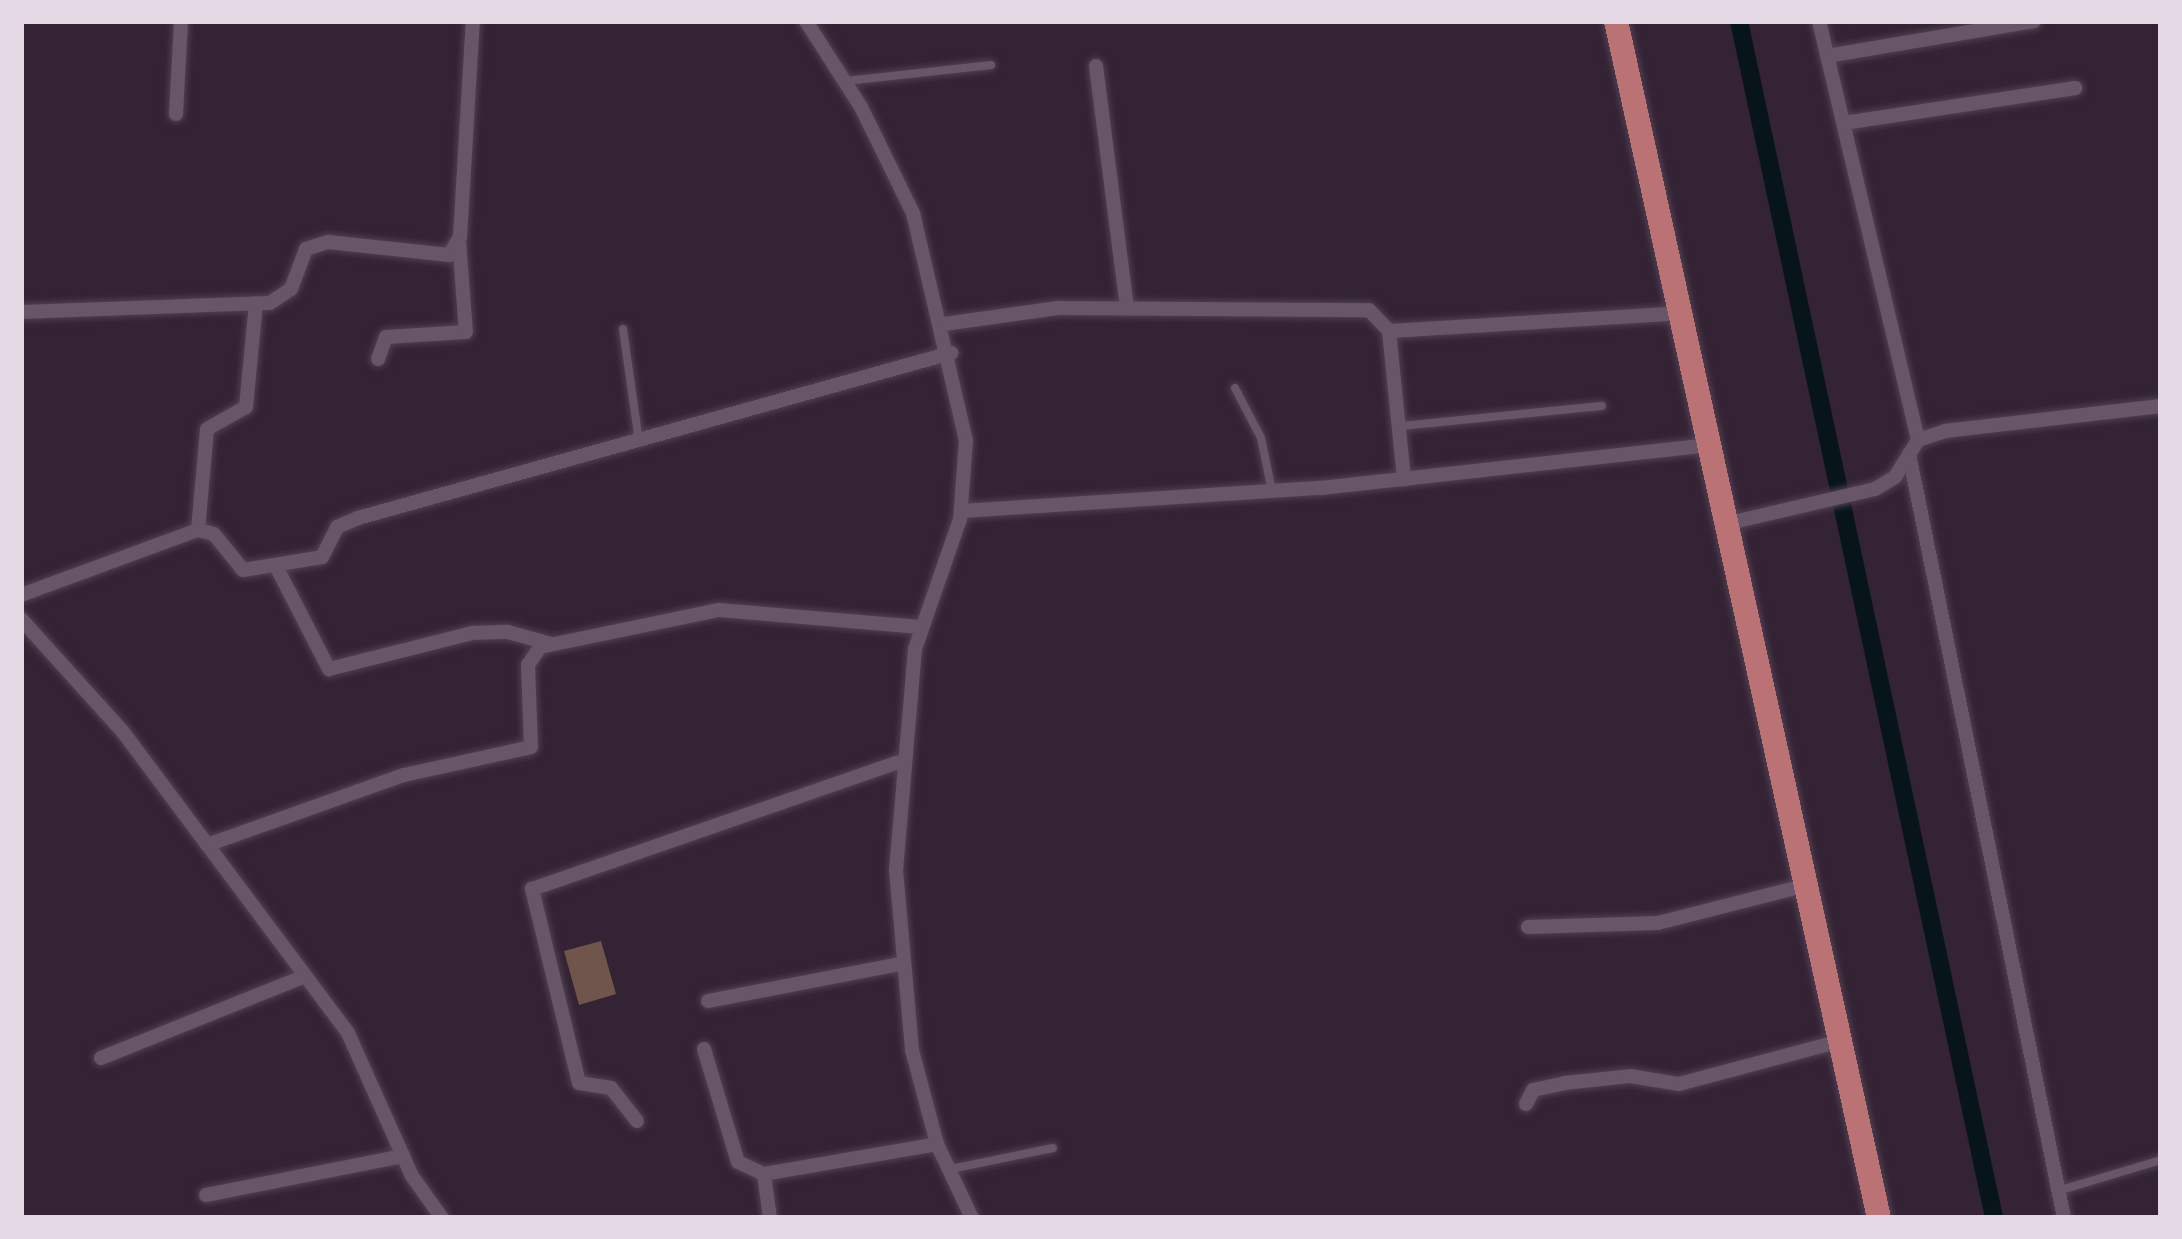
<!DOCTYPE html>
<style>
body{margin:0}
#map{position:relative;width:2182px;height:1239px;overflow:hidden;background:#342334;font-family:"Roboto Serif",serif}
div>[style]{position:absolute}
.canal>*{height:18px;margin:-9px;padding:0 9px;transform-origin:9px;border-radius:9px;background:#07151a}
.building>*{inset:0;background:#6f554b}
.roads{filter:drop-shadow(0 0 3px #4f4150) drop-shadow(0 0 3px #4f4150)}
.service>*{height:8px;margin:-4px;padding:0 4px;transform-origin:4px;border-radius:4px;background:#685568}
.minor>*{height:14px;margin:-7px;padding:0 7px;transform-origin:7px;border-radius:7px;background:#685568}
.trunk>*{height:24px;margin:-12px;padding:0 12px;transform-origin:12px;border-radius:12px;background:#ba7274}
span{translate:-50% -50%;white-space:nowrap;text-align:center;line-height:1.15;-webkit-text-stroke:10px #171017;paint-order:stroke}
.frame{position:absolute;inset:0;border:24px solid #e3d8e3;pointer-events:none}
</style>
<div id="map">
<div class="canal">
<div style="left:1739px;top:21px;width:1224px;rotate:77.97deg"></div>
</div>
<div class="building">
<div style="clip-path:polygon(601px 941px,616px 994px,579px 1005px,564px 951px)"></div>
</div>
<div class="roads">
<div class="service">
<div style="left:846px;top:81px;width:146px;rotate:-6.3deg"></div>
<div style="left:623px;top:329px;width:113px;rotate:81.9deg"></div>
<div style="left:1235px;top:388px;width:56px;rotate:62.5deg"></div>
<div style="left:1261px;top:438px;width:54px;rotate:78.3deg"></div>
<div style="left:1400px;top:426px;width:203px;rotate:-5.7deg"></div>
<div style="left:950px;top:1169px;width:105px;rotate:-11.5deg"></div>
<div style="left:2061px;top:1190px;width:104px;rotate:-16.7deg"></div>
</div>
<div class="minor">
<div style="left:806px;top:21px;width:102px;rotate:57.4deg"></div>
<div style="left:861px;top:107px;width:118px;rotate:63.9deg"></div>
<div style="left:913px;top:213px;width:233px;rotate:76.9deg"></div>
<div style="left:966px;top:440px;width:79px;rotate:94.3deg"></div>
<div style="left:960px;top:519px;width:138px;rotate:109.1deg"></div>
<div style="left:915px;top:649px;width:222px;rotate:94.9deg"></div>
<div style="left:896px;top:870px;width:181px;rotate:84.9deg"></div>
<div style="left:912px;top:1050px;width:97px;rotate:75.1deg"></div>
<div style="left:937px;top:1144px;width:82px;rotate:64.7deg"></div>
<div style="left:1819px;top:21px;width:431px;rotate:76.7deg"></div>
<div style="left:1827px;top:56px;width:210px;rotate:-9.6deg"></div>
<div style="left:1096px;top:66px;width:244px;rotate:82.7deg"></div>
<div style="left:176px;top:114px;width:93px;rotate:-86.9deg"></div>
<div style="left:1844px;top:123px;width:234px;rotate:-8.6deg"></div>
<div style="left:21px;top:312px;width:249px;rotate:-2.1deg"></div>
<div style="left:270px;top:303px;width:25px;rotate:-34deg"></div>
<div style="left:291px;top:289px;width:43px;rotate:-69.4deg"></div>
<div style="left:306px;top:249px;width:23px;rotate:-18deg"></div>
<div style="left:328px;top:242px;width:122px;rotate:6.1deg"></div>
<div style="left:449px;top:255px;width:21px;rotate:-59deg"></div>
<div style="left:460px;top:237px;width:216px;rotate:-86.6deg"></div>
<div style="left:944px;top:324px;width:115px;rotate:-8deg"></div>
<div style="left:1058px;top:308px;width:311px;rotate:0.4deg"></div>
<div style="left:1369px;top:310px;width:29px;rotate:46deg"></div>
<div style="left:1389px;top:331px;width:149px;rotate:84.2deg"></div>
<div style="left:1389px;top:331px;width:293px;rotate:-3.5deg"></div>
<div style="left:378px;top:359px;width:23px;rotate:-70deg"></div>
<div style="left:386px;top:337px;width:80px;rotate:-3.6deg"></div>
<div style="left:466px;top:332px;width:90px;rotate:-94.4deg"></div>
<div style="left:1909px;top:454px;width:780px;rotate:78.53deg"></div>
<div style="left:961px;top:511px;width:361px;rotate:-3.7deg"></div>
<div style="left:1321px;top:488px;width:391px;rotate:-6.3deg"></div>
<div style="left:1729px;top:523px;width:150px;rotate:-13.1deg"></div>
<div style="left:1875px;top:489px;width:23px;rotate:-31deg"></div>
<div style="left:1895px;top:477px;width:44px;rotate:-58.1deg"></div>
<div style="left:1918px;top:440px;width:28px;rotate:-18deg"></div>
<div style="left:1945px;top:431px;width:217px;rotate:-6.6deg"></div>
<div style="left:198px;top:530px;width:101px;rotate:-84.9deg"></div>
<div style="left:207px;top:429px;width:45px;rotate:-29.4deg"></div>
<div style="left:246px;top:407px;width:104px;rotate:-84.5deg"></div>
<div style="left:277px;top:568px;width:114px;rotate:62.8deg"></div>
<div style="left:329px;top:669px;width:147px;rotate:-14.1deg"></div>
<div style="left:472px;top:633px;width:36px;rotate:-2deg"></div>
<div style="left:508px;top:632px;width:45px;rotate:15.6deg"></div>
<div style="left:21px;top:595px;width:189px;rotate:-20.2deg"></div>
<div style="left:198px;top:530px;width:16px;rotate:14deg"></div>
<div style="left:214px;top:534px;width:46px;rotate:51.1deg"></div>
<div style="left:243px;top:570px;width:80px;rotate:-9.3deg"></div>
<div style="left:322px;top:557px;width:34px;rotate:-63deg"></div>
<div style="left:337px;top:527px;width:23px;rotate:-23deg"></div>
<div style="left:358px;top:518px;width:616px;rotate:-15.55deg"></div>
<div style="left:21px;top:619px;width:152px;rotate:47.9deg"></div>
<div style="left:123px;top:732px;width:376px;rotate:53.2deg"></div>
<div style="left:348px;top:1033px;width:157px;rotate:65.9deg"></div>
<div style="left:412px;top:1176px;width:52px;rotate:54.5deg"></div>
<div style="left:207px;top:845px;width:209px;rotate:-19.6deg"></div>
<div style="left:404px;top:775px;width:130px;rotate:-12.4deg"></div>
<div style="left:531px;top:747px;width:82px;rotate:-92.1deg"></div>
<div style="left:528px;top:665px;width:22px;rotate:-56deg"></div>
<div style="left:540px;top:647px;width:183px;rotate:-11.7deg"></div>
<div style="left:719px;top:610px;width:202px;rotate:4.8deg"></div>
<div style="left:1528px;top:927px;width:130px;rotate:-1.8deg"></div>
<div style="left:1658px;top:923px;width:154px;rotate:-14.3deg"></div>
<div style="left:708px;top:1001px;width:197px;rotate:-10.9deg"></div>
<div style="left:704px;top:1049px;width:118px;rotate:73.3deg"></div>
<div style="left:738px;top:1162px;width:29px;rotate:25deg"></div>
<div style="left:101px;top:1058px;width:218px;rotate:-21.9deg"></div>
<div style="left:1526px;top:1104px;width:16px;rotate:-63deg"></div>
<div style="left:1533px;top:1090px;width:33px;rotate:-12deg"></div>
<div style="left:1565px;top:1083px;width:65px;rotate:-6.1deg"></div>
<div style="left:1630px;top:1076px;width:50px;rotate:9.3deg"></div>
<div style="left:1679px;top:1084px;width:168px;rotate:-14.9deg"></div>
<div style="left:637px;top:1121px;width:42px;rotate:-128.2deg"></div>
<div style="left:611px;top:1088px;width:32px;rotate:-171deg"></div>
<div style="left:579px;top:1083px;width:200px;rotate:-103.6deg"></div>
<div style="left:532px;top:889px;width:388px;rotate:-19.1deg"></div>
<div style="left:206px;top:1195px;width:201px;rotate:-11.2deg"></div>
<div style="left:770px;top:1218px;width:44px;rotate:-97.8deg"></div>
<div style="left:764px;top:1174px;width:176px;rotate:-9.8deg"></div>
</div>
<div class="trunk">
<div style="left:1616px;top:21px;width:1226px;rotate:77.61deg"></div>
</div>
</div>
<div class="frame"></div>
</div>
